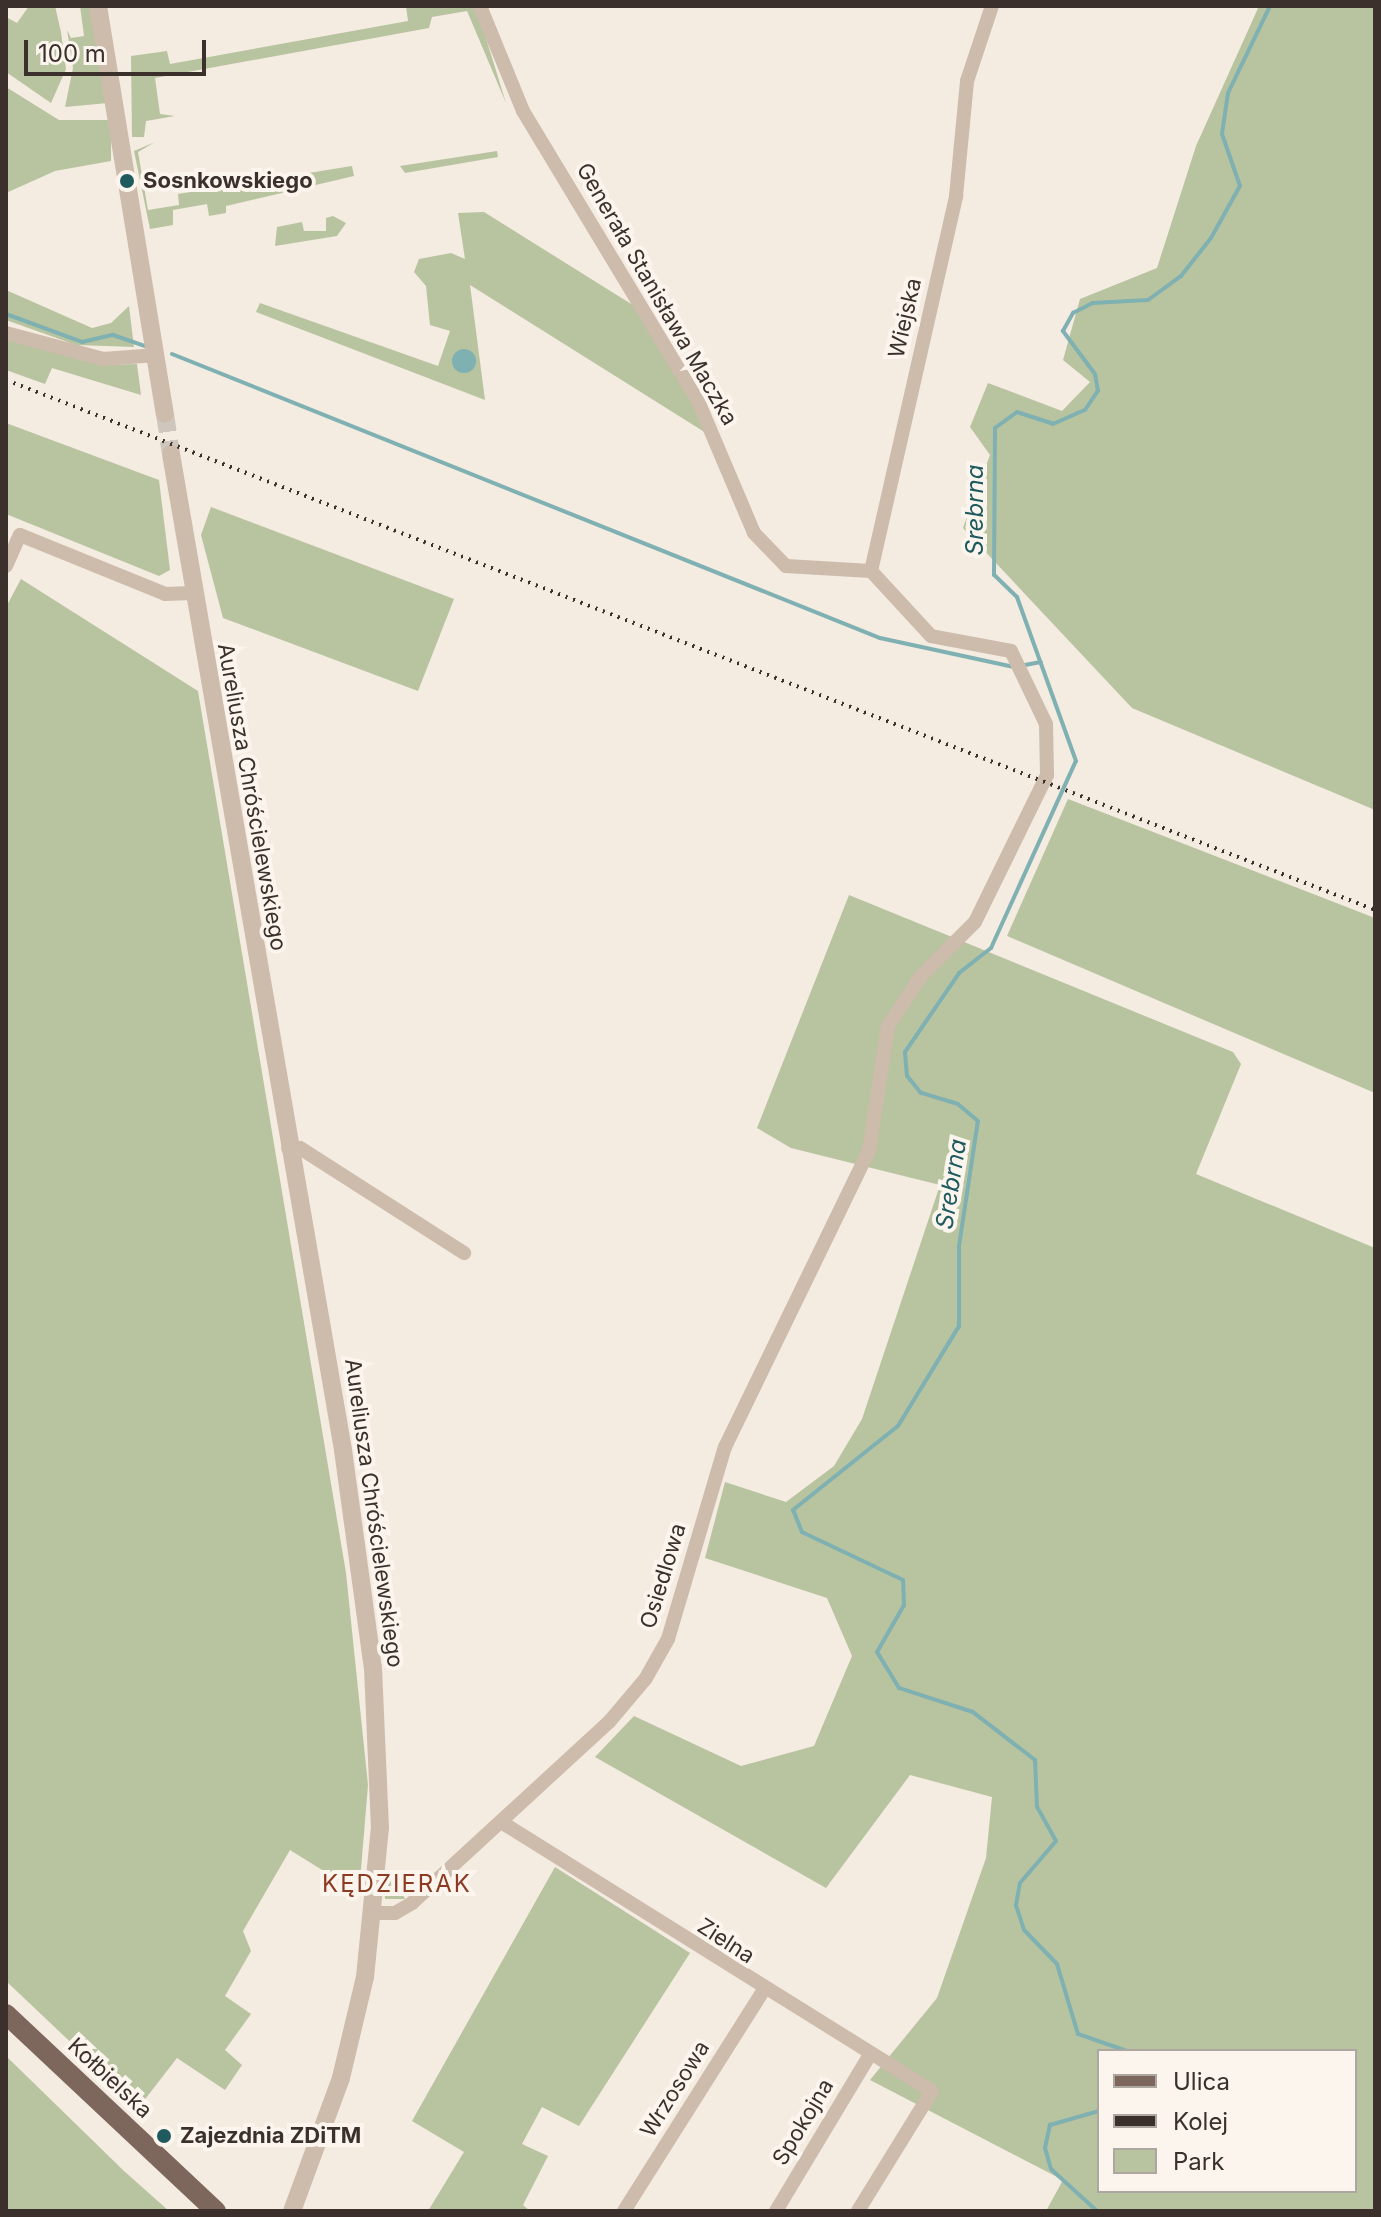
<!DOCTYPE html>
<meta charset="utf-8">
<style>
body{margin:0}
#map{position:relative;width:1381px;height:2217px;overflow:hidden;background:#f4ebe1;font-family:Inter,sans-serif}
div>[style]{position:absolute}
.green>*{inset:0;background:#b8c4a0}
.water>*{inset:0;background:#7fb0b2}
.round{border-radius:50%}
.stream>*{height:4px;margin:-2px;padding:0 2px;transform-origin:2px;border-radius:2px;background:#7fb0b2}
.tertiary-tunnel>*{height:18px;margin-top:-9px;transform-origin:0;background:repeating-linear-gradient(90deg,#cfc6bd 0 18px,transparent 0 27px)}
.minor>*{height:14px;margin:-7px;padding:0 7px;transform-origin:7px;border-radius:7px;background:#cdbbac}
.tertiary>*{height:18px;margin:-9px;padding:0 9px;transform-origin:9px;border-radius:9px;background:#cdbbac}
.primary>*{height:20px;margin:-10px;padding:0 10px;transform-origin:10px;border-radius:10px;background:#7d675c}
.rail>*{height:4px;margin-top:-2px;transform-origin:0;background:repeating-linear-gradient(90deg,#3b302b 0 2px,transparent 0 8px)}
.dots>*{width:22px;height:22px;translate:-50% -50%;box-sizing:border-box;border:4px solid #fbf5ee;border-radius:50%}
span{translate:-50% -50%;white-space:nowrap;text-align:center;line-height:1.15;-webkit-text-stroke:8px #fbf5ee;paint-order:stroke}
.poi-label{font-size:22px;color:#3b302b;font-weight:700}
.left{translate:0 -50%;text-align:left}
.street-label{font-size:22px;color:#3b302b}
.water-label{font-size:24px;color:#1f5a5e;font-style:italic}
.neighbourhood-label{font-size:24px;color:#8c3b22;letter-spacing:2px}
.frame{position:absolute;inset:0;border:8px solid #3b302b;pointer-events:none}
.legend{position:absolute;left:1097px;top:2049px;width:260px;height:144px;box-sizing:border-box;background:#fbf5ee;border:2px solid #aea6a0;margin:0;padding:10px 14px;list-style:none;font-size:24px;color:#3b302b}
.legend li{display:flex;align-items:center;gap:16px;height:40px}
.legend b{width:40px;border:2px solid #aea6a0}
.scale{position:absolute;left:24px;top:40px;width:182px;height:36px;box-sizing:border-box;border:4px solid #3b302b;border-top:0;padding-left:10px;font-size:24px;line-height:28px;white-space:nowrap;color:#3b302b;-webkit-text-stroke:6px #fbf5ee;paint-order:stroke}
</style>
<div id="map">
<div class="green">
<div style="clip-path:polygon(29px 6px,55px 6px,61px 32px,66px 69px,51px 103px,6px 72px,6px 17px,17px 23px)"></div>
<div style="clip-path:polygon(80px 6px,92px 6px,108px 103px,65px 107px,73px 68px,67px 30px,71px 38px,84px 36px)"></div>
<div style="clip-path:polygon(406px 6px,476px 6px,506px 103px,467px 11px,432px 17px,429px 28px,155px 78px,160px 114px,175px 116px,146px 121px,144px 137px,132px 137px,131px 56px,167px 51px,170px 64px,408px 21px)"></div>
<div style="clip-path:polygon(1259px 6px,1375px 6px,1375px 810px,1132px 708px,963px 528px,990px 455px,970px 427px,988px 383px,1062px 411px,1090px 382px,1063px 360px,1080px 299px,1157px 268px,1196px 146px)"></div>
<div style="clip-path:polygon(6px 87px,59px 120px,111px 120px,111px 161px,55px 171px,6px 193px)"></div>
<div style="clip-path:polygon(155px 142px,138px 152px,148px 210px,179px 205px,178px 194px,352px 166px,354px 176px,226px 206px,226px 213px,209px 216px,207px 204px,173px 210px,173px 225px,150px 229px,134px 151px)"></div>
<div style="clip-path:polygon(497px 151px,498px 157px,405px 173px,400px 166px)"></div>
<div style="clip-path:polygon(484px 212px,636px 307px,714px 438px,470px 285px,485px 400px,256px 312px,260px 303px,438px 366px,450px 331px,430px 325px,426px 286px,414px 272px,419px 259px,451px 253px,465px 259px,458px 213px)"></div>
<div style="clip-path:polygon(333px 216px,346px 223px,337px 236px,275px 246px,277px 227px,302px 222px,304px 231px,326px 231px,326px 218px)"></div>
<div style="clip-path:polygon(6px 290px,92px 328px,111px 323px,129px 306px,134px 347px,76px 345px,6px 320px)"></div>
<div style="clip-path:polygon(6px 337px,102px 365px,137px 364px,141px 395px,52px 368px,45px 384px,6px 370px)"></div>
<div style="clip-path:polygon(6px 423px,159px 480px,170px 570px,159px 576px,6px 514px)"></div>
<div style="clip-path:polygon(211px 507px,454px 599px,418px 691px,223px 618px,201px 535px)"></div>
<div style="clip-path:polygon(21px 579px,198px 691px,346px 1573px,368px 1785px,359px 1893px,290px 1850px,243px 1931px,251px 1951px,225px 1996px,251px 2014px,225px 2050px,242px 2065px,225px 2090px,177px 2058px,139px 2107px,6px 1981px,6px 607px)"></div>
<div style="clip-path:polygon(1068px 799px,1375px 918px,1375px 1093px,1007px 936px)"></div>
<div style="clip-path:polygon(evenodd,849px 895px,1233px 1052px,1241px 1064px,1196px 1174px,1375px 1248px,1375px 2211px,1046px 2211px,1063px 2180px,870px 2080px,937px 1998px,986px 1858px,992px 1797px,910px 1775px,826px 1888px,595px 1757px,634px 1716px,741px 1766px,814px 1746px,852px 1656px,827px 1598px,705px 1558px,725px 1482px,786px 1502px,834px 1466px,862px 1419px,940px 1185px,791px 1148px,757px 1128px,849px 895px,1099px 2051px,1355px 2051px,1355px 2191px,1099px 2191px,1099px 2051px)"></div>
<div style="clip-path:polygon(555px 1867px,690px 1953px,579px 2126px,542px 2107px,522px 2144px,548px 2156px,523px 2205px,530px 2211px,428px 2211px,464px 2152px,412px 2121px)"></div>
<div style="clip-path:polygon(383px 1870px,391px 1871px,405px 1899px,385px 1899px)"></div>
<div style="clip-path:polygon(6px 2056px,124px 2171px,169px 2211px,6px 2211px)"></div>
</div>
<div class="water">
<div class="round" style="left:452px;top:349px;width:24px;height:24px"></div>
</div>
<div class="stream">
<div style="left:6px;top:314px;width:81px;rotate:20.2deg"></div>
<div style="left:82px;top:342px;width:32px;rotate:-13deg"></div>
<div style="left:113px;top:335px;width:34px;rotate:19deg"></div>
<div style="left:172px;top:354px;width:763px;rotate:21.86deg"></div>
<div style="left:880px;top:638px;width:137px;rotate:12.2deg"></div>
<div style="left:1025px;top:665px;width:16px;rotate:-11deg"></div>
<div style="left:1127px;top:2051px;width:52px;rotate:-160.9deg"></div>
<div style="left:1078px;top:2034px;width:73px;rotate:-106.7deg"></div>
<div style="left:1057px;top:1964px;width:47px;rotate:-134.1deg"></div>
<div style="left:1024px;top:1930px;width:26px;rotate:-108deg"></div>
<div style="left:1016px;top:1905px;width:22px;rotate:-80deg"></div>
<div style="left:1020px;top:1883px;width:55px;rotate:-49.4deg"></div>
<div style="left:1056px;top:1841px;width:39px;rotate:-119deg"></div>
<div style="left:1037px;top:1807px;width:47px;rotate:-92.4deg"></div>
<div style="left:1035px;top:1760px;width:78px;rotate:-142.3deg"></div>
<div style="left:973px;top:1712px;width:78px;rotate:-162deg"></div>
<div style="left:899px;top:1688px;width:42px;rotate:-121.4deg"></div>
<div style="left:877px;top:1652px;width:54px;rotate:-60.1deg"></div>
<div style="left:904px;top:1605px;width:25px;rotate:-92deg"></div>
<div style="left:903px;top:1580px;width:112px;rotate:-154.6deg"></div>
<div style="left:802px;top:1532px;width:24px;rotate:-112deg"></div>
<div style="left:793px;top:1510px;width:134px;rotate:-38.7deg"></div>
<div style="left:898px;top:1426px;width:117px;rotate:-58.6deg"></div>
<div style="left:959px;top:1326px;width:80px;rotate:-90deg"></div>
<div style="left:959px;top:1246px;width:126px;rotate:-81.4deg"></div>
<div style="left:978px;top:1121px;width:26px;rotate:-140deg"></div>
<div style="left:958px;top:1104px;width:39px;rotate:-163deg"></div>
<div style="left:921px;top:1093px;width:22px;rotate:-129deg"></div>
<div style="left:907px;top:1076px;width:24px;rotate:-95deg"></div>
<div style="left:905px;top:1052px;width:96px;rotate:-55.6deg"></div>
<div style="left:959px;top:973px;width:41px;rotate:-38deg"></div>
<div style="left:991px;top:948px;width:205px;rotate:-65.6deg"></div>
<div style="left:1076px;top:761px;width:174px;rotate:-109.8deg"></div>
<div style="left:1017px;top:597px;width:32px;rotate:-136deg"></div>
<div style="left:994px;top:575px;width:147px;rotate:-89.6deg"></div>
<div style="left:995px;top:428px;width:27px;rotate:-36deg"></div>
<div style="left:1017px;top:412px;width:38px;rotate:18deg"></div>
<div style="left:1053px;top:424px;width:35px;rotate:-24deg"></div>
<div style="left:1085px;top:410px;width:23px;rotate:-56deg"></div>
<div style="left:1098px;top:391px;width:17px;rotate:-100deg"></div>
<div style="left:1095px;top:374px;width:54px;rotate:-126.7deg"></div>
<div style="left:1063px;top:331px;width:21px;rotate:-61deg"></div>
<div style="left:1073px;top:313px;width:22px;rotate:-27deg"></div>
<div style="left:1093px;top:303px;width:55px;rotate:-3.1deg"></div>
<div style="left:1148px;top:300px;width:41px;rotate:-36deg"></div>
<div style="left:1181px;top:276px;width:48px;rotate:-51.7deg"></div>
<div style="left:1211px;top:238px;width:60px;rotate:-60.9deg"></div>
<div style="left:1240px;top:186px;width:55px;rotate:-109.1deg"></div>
<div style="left:1222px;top:134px;width:41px;rotate:-81.7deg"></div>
<div style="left:1228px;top:93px;width:97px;rotate:-64.2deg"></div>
<div style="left:1097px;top:2211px;width:62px;rotate:-137.6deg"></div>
<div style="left:1051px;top:2169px;width:22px;rotate:-106deg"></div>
<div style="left:1045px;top:2148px;width:24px;rotate:-78deg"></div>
<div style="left:1050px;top:2125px;width:51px;rotate:-15.9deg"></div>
</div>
<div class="tertiary-tunnel">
<div style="left:165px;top:414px;width:40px;rotate:81.5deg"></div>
</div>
<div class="minor">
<div style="left:480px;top:6px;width:113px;rotate:67.7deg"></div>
<div style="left:523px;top:111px;width:339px;rotate:58.9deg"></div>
<div style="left:698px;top:401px;width:143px;rotate:67deg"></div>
<div style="left:754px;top:533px;width:46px;rotate:45.9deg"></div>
<div style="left:786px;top:566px;width:85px;rotate:3.4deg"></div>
<div style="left:6px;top:333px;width:100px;rotate:15deg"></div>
<div style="left:103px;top:359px;width:54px;rotate:-4.2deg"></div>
<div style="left:6px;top:566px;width:34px;rotate:-66deg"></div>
<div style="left:20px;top:535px;width:157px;rotate:22.1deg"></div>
<div style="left:165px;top:594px;width:27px;rotate:-2deg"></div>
<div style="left:288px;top:1148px;width:12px"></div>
<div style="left:300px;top:1148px;width:195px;rotate:32.6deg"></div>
<div style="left:501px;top:1822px;width:508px;rotate:31.97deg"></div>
<div style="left:932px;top:2091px;width:141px;rotate:121.7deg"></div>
<div style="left:373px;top:1913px;width:22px"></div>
<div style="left:395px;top:1913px;width:20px;rotate:-30deg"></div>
<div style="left:412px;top:1903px;width:268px;rotate:-42.6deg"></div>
<div style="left:609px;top:1722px;width:57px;rotate:-49.9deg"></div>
<div style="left:646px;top:1678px;width:45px;rotate:-60.6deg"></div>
<div style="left:668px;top:1639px;width:200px;rotate:-73.5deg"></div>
<div style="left:725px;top:1447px;width:329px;rotate:-64.1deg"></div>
<div style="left:869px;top:1151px;width:126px;rotate:-81.4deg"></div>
<div style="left:888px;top:1026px;width:60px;rotate:-56.6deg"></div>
<div style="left:921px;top:976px;width:76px;rotate:-45deg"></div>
<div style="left:975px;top:922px;width:164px;rotate:-63.9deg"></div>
<div style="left:1047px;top:775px;width:51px;rotate:-91.1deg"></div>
<div style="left:1046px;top:724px;width:81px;rotate:-115.6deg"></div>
<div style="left:1011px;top:651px;width:81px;rotate:-169.4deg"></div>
<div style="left:931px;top:636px;width:88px;rotate:-132.7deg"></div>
<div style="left:871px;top:571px;width:385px;rotate:-77.2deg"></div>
<div style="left:956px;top:196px;width:116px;rotate:-84.5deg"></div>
<div style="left:967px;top:81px;width:79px;rotate:-71.6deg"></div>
<div style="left:624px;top:2211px;width:260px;rotate:-57.7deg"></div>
<div style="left:776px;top:2211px;width:181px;rotate:-59deg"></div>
</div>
<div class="tertiary">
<div style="left:98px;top:6px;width:413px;rotate:80.7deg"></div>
<div style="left:171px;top:454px;width:1011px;rotate:80.2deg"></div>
<div style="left:343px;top:1450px;width:220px;rotate:82.2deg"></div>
<div style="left:373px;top:1668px;width:159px;rotate:87.5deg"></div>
<div style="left:380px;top:1827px;width:151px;rotate:95.7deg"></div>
<div style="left:365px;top:1977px;width:104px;rotate:103.4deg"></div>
<div style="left:341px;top:2078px;width:142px;rotate:110.2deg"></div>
</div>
<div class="primary">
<div style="left:6px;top:2014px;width:288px;rotate:43.2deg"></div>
</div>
<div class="rail">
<div style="left:6px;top:380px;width:1468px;rotate:21.16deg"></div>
</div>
<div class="dots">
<div style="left:127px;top:181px;background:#1f5a5e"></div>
<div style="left:164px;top:2136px;background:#1f5a5e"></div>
</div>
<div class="poi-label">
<span class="left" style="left:143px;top:181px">Sosnkowskiego</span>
<span class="left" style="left:180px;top:2136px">Zajezdnia ZDiTM</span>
</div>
<div class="street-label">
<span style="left:657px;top:294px;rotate:60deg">Generała Stanisława Maczka</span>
<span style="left:905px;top:318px;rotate:-77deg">Wiejska</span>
<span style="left:252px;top:797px;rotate:80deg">Aureliusza Chróścielewskiego</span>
<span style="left:374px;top:1513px;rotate:82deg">Aureliusza Chróścielewskiego</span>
<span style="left:663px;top:1576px;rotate:-73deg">Osiedlowa</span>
<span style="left:726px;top:1941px;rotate:33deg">Zielna</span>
<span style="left:110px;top:2078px;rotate:43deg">Kołbielska</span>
<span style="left:675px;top:2089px;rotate:-58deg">Wrzosowa</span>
<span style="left:803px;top:2122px;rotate:-59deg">Spokojna</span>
</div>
<div class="water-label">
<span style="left:975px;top:510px;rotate:-90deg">Srebrna</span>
<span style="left:951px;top:1184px;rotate:-81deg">Srebrna</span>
</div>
<div class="neighbourhood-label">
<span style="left:397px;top:1884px">KĘDZIERAK</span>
</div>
<div class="frame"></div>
<ul class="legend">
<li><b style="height:10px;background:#7d675c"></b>Ulica</li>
<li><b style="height:10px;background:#3b302b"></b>Kolej</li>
<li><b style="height:22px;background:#b8c4a0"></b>Park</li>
</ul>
<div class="scale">100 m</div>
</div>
